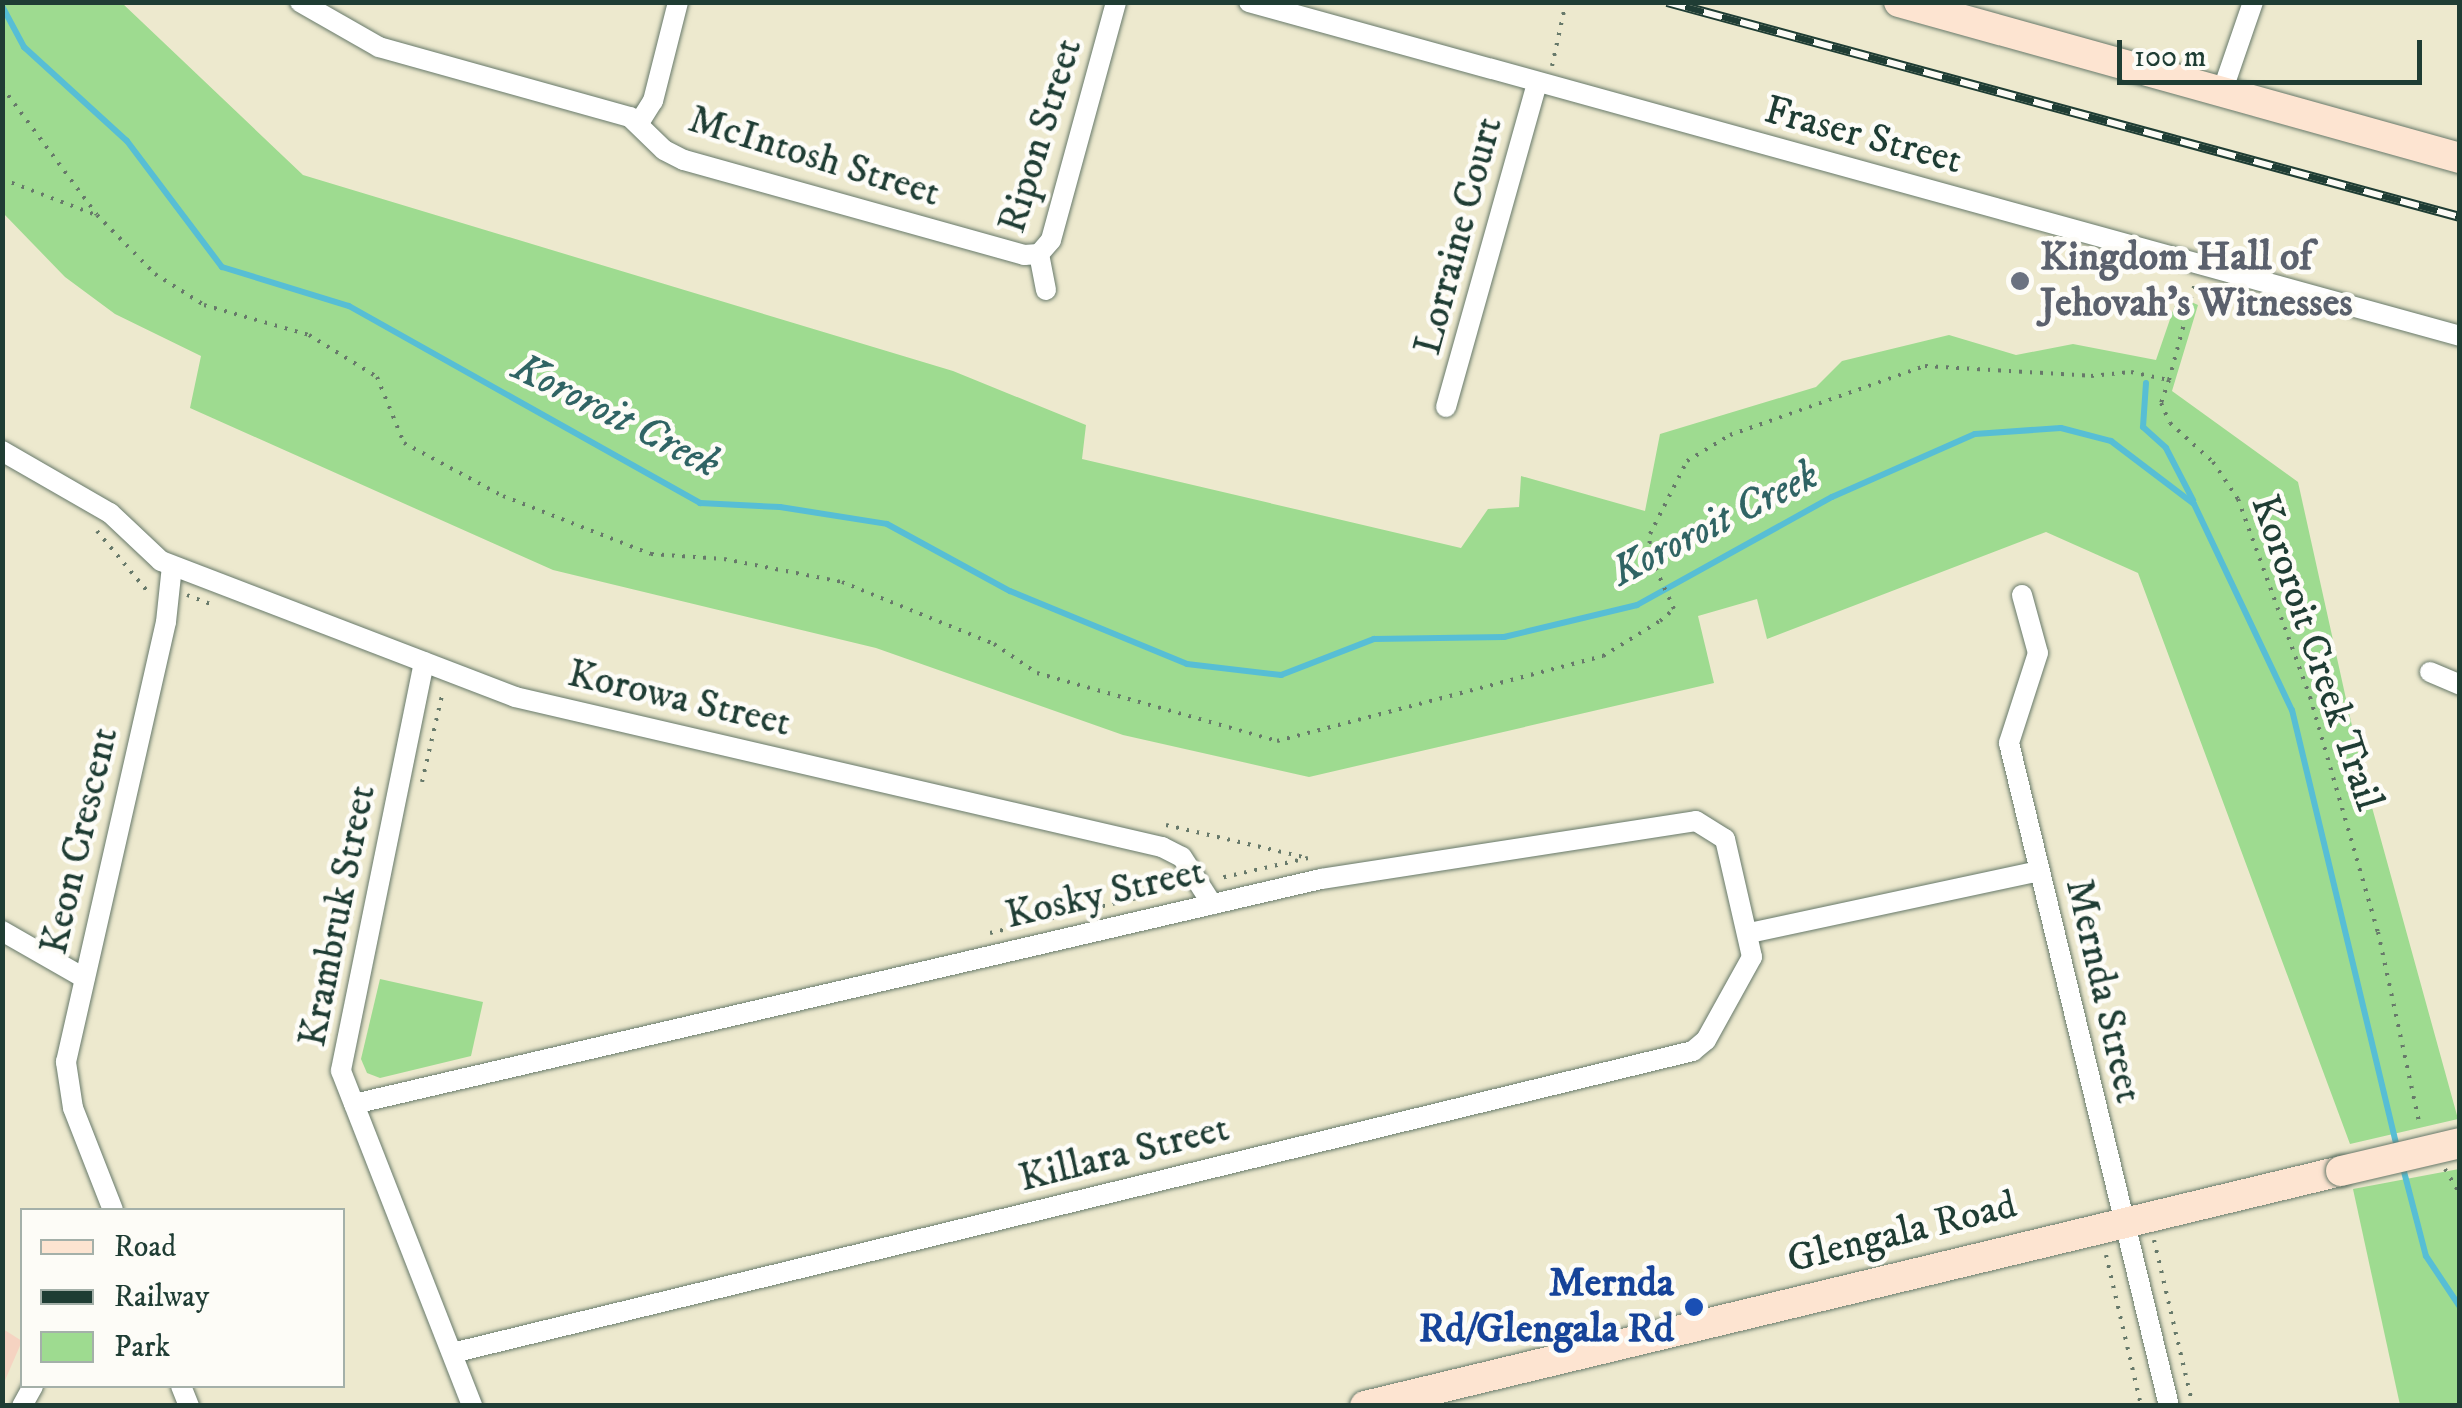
<!DOCTYPE html>
<style>
body{margin:0}
#map{position:relative;width:2462px;height:1408px;overflow:hidden;background:#ede9ce;font-family:"IM FELL DW Pica",serif}
div>[style]{position:absolute}
.built>*{inset:0;background:#f5d3c1}
.green>*{inset:0;background:#9edb90}
.stream>*{height:6px;margin:-3px;padding:0 3px;transform-origin:3px;border-radius:3px;background:#57bed5}
.path>*{height:4px;margin-top:-2px;transform-origin:0;background:repeating-linear-gradient(90deg,#67796a 0 2.5px,transparent 0 10.5px)}
.roads{filter:drop-shadow(0 0 2px #67796a) drop-shadow(0 0 2px #67796a)}
.street>*{height:20px;margin:-10px;padding:0 10px;transform-origin:10px;border-radius:10px;background:#fff}
.secondary>*{height:30px;margin:-15px;padding:0 15px;transform-origin:15px;border-radius:15px;background:#fde4d1}
.rail>*{height:10px;margin-top:-5px;transform-origin:0;background:repeating-linear-gradient(90deg,#fdfcf7 0 19px,#1f3d34 0 38px);box-sizing:border-box;border-block:2px solid #1f3d34}
.bridges{filter:drop-shadow(0 0 2px #67796a) drop-shadow(0 0 2px #67796a)}
.secondary-bridge>*{height:30px;margin:-15px;padding:0 15px;transform-origin:15px;border-radius:15px;background:#fde4d1}
.dots>*{width:28px;height:28px;translate:-50% -50%;box-sizing:border-box;border:5px solid #fdfcf7;border-radius:50%}
span{translate:-50% -50%;white-space:nowrap;text-align:center;line-height:1.15;-webkit-text-stroke:9px #fdfcf7;paint-order:stroke}
.street-label{font-size:40px;color:#1f3d34}
.worship-label{font-size:40px;color:#5b616d;font-weight:700}
.left{translate:0 -50%;text-align:left}
.transit-label{font-size:40px;color:#164399;font-weight:700}
.right{translate:-100% -50%;text-align:right}
.water-label{font-size:42px;color:#306464;font-style:italic}
.frame{position:absolute;inset:0;border:5px solid #1f3d34;pointer-events:none}
.legend{position:absolute;left:20px;top:1208px;width:325px;height:180px;box-sizing:border-box;background:#fdfcf7;border:2px solid #a4b0a9;margin:0;padding:12px 18px;list-style:none;font-size:30px;color:#1f3d34}
.legend li{display:flex;align-items:center;gap:20px;height:50px}
.legend b{width:50px;border:2px solid #a4b0a9}
.scale{position:absolute;left:2117px;top:40px;width:305px;height:45px;box-sizing:border-box;border:5px solid #1f3d34;border-top:0;padding-left:12px;font-size:30px;line-height:35px;white-space:nowrap;color:#1f3d34;-webkit-text-stroke:8px #fdfcf7;paint-order:stroke}
</style>
<div id="map">
<div class="built">
<div style="clip-path:polygon(3px 1329px,22px 1341px,3px 1385px,2px 1384px)"></div>
</div>
<div class="green">
<div style="clip-path:polygon(3px 2px,122px 3px,303px 175px,953px 371px,1086px 425px,1082px 459px,1461px 548px,1488px 509px,1519px 507px,1521px 476px,1645px 511px,1660px 434px,1816px 387px,1842px 361px,1949px 335px,2016px 355px,2073px 344px,2156px 360px,2178px 296px,2198px 305px,2172px 391px,2298px 482px,2362px 771px,2458px 1119px,2350px 1144px,2138px 573px,2046px 532px,1767px 639px,1757px 599px,1698px 616px,1714px 683px,1309px 777px,1123px 735px,876px 648px,553px 570px,190px 408px,201px 356px,115px 314px,65px 277px,3px 213px)"></div>
<div style="clip-path:polygon(380px 979px,483px 1002px,471px 1056px,380px 1078px,367px 1073px,361px 1059px)"></div>
<div style="clip-path:polygon(2459px 1169px,2459px 1405px,2400px 1405px,2353px 1189px)"></div>
</div>
<div class="stream">
<div style="left:2px;top:6px;width:47px;rotate:61.8deg"></div>
<div style="left:24px;top:47px;width:139px;rotate:42.4deg"></div>
<div style="left:127px;top:141px;width:158px;rotate:53deg"></div>
<div style="left:222px;top:267px;width:133px;rotate:17.1deg"></div>
<div style="left:349px;top:306px;width:403px;rotate:29.3deg"></div>
<div style="left:700px;top:503px;width:80px;rotate:2.9deg"></div>
<div style="left:780px;top:507px;width:108px;rotate:9deg"></div>
<div style="left:887px;top:524px;width:140px;rotate:28.6deg"></div>
<div style="left:1010px;top:591px;width:191px;rotate:22.4deg"></div>
<div style="left:1187px;top:664px;width:95px;rotate:6.7deg"></div>
<div style="left:1281px;top:675px;width:100px;rotate:-21.2deg"></div>
<div style="left:1374px;top:639px;width:130px;rotate:-0.9deg"></div>
<div style="left:1504px;top:637px;width:137px;rotate:-13.5deg"></div>
<div style="left:1637px;top:605px;width:223px;rotate:-29deg"></div>
<div style="left:1832px;top:497px;width:156px;rotate:-23.8deg"></div>
<div style="left:1975px;top:434px;width:86px;rotate:-4deg"></div>
<div style="left:2061px;top:428px;width:52px;rotate:14.6deg"></div>
<div style="left:2111px;top:441px;width:104px;rotate:37.2deg"></div>
<div style="left:2194px;top:504px;width:228px;rotate:64.6deg"></div>
<div style="left:2292px;top:710px;width:449px;rotate:76.5deg"></div>
<div style="left:2146px;top:383px;width:44px;rotate:93.9deg"></div>
<div style="left:2143px;top:427px;width:31px;rotate:42deg"></div>
<div style="left:2166px;top:448px;width:59px;rotate:62.6deg"></div>
<div style="left:2402px;top:1164px;width:95px;rotate:75.4deg"></div>
<div style="left:2426px;top:1256px;width:61px;rotate:56.3deg"></div>
</div>
<div class="path">
<div style="left:1552px;top:66px;width:66px;rotate:-77.7deg"></div>
<div style="left:2px;top:87px;width:159px;rotate:53.4deg"></div>
<div style="left:97px;top:215px;width:83px;rotate:45.5deg"></div>
<div style="left:155px;top:274px;width:58px;rotate:32.3deg"></div>
<div style="left:204px;top:305px;width:109px;rotate:15.9deg"></div>
<div style="left:309px;top:335px;width:80px;rotate:31.7deg"></div>
<div style="left:377px;top:377px;width:71px;rotate:67.8deg"></div>
<div style="left:404px;top:443px;width:112px;rotate:28.2deg"></div>
<div style="left:503px;top:496px;width:159px;rotate:21.4deg"></div>
<div style="left:651px;top:554px;width:73px;rotate:3.9deg"></div>
<div style="left:724px;top:559px;width:120px;rotate:11deg"></div>
<div style="left:842px;top:582px;width:164px;rotate:22.2deg"></div>
<div style="left:994px;top:644px;width:52px;rotate:34deg"></div>
<div style="left:1037px;top:673px;width:249px;rotate:15.8deg"></div>
<div style="left:1277px;top:741px;width:337px;rotate:-14.6deg"></div>
<div style="left:1603px;top:656px;width:67px;rotate:-31.6deg"></div>
<div style="left:1660px;top:621px;width:18px;rotate:-41deg"></div>
<div style="left:1674px;top:609px;width:60px;rotate:-114.4deg"></div>
<div style="left:1649px;top:554px;width:20px;rotate:-87deg"></div>
<div style="left:1650px;top:534px;width:82px;rotate:-63.1deg"></div>
<div style="left:1687px;top:461px;width:50px;rotate:-31.2deg"></div>
<div style="left:1730px;top:435px;width:207px;rotate:-19.5deg"></div>
<div style="left:1925px;top:366px;width:166px;rotate:3.4deg"></div>
<div style="left:2091px;top:376px;width:40px;rotate:-5.7deg"></div>
<div style="left:2131px;top:372px;width:39px;rotate:12deg"></div>
<div style="left:2169px;top:380px;width:24px;rotate:109deg"></div>
<div style="left:2161px;top:403px;width:22px;rotate:66deg"></div>
<div style="left:2170px;top:423px;width:58px;rotate:42.2deg"></div>
<div style="left:2213px;top:462px;width:45px;rotate:56deg"></div>
<div style="left:2238px;top:499px;width:211px;rotate:70deg"></div>
<div style="left:2310px;top:697px;width:245px;rotate:73.9deg"></div>
<div style="left:2378px;top:932px;width:198px;rotate:77.8deg"></div>
<div style="left:2px;top:179px;width:101px;rotate:21deg"></div>
<div style="left:2169px;top:380px;width:100px;rotate:-75deg"></div>
<div style="left:97px;top:531px;width:80px;rotate:50.1deg"></div>
<div style="left:187px;top:595px;width:26px;rotate:21deg"></div>
<div style="left:422px;top:782px;width:93px;rotate:-77deg"></div>
<div style="left:1166px;top:825px;width:146px;rotate:13.1deg"></div>
<div style="left:1308px;top:858px;width:90px;rotate:167.2deg"></div>
<div style="left:990px;top:933px;width:189px;rotate:-13.4deg"></div>
<div style="left:1174px;top:889px;width:10px;rotate:-107deg"></div>
<div style="left:2445px;top:1169px;width:29px;rotate:59deg"></div>
<div style="left:2154px;top:1240px;width:171px;rotate:76.8deg"></div>
<div style="left:2106px;top:1255px;width:155px;rotate:76.9deg"></div>
</div>
<div class="roads">
<div class="street">
<div style="left:300px;top:2px;width:91px;rotate:29.7deg"></div>
<div style="left:379px;top:47px;width:261px;rotate:15.6deg"></div>
<div style="left:630px;top:117px;width:47px;rotate:44.1deg"></div>
<div style="left:664px;top:150px;width:22px;rotate:27deg"></div>
<div style="left:684px;top:160px;width:353px;rotate:15.6deg"></div>
<div style="left:1024px;top:255px;width:15px;rotate:-4deg"></div>
<div style="left:1249px;top:2px;width:1256px;rotate:15.42deg"></div>
<div style="left:2222px;top:92px;width:95px;rotate:-71deg"></div>
<div style="left:639px;top:123px;width:26px;rotate:-58deg"></div>
<div style="left:653px;top:101px;width:102px;rotate:-75.8deg"></div>
<div style="left:1046px;top:290px;width:37px;rotate:-101deg"></div>
<div style="left:1039px;top:254px;width:18px;rotate:-49deg"></div>
<div style="left:1051px;top:240px;width:247px;rotate:-74.7deg"></div>
<div style="left:1446px;top:407px;width:336px;rotate:-74.3deg"></div>
<div style="left:2px;top:451px;width:125px;rotate:29.9deg"></div>
<div style="left:110px;top:513px;width:70px;rotate:43.3deg"></div>
<div style="left:161px;top:561px;width:379px;rotate:21deg"></div>
<div style="left:515px;top:697px;width:664px;rotate:13.05deg"></div>
<div style="left:1162px;top:847px;width:22px;rotate:27deg"></div>
<div style="left:1182px;top:857px;width:56px;rotate:57.4deg"></div>
<div style="left:2022px;top:595px;width:60px;rotate:74.6deg"></div>
<div style="left:2038px;top:653px;width:95px;rotate:107.9deg"></div>
<div style="left:2009px;top:743px;width:682px;rotate:76.43deg"></div>
<div style="left:424px;top:662px;width:417px;rotate:101.5deg"></div>
<div style="left:341px;top:1071px;width:360px;rotate:68.6deg"></div>
<div style="left:2430px;top:672px;width:33px;rotate:23deg"></div>
<div style="left:2px;top:931px;width:95px;rotate:29.8deg"></div>
<div style="left:1750px;top:933px;width:296px;rotate:-12.1deg"></div>
<div style="left:354px;top:1104px;width:993px;rotate:-13.1deg"></div>
<div style="left:1321px;top:879px;width:379px;rotate:-8.8deg"></div>
<div style="left:1696px;top:821px;width:34px;rotate:32deg"></div>
<div style="left:1725px;top:839px;width:121px;rotate:77.1deg"></div>
<div style="left:1752px;top:957px;width:95px;rotate:119deg"></div>
<div style="left:1706px;top:1040px;width:17px;rotate:140deg"></div>
<div style="left:1693px;top:1051px;width:1277px;rotate:166.32deg"></div>
<div style="left:113px;top:1210px;width:110px;rotate:-111.4deg"></div>
<div style="left:73px;top:1108px;width:47px;rotate:-98.7deg"></div>
<div style="left:66px;top:1062px;width:451px;rotate:-77.2deg"></div>
<div style="left:166px;top:622px;width:56px;rotate:-83.9deg"></div>
<div style="left:181px;top:1386px;width:22px;rotate:68deg"></div>
<div style="left:22px;top:1406px;width:23px;rotate:-61deg"></div>
</div>
<div class="secondary">
<div style="left:1899px;top:2px;width:582px;rotate:15.54deg"></div>
<div style="left:1365px;top:1406px;width:1004px;rotate:-13.54deg"></div>
</div>
</div>
<div class="rail">
<div style="left:1667px;top:2px;width:822px;rotate:15.17deg"></div>
</div>
<div class="bridges">
<div class="secondary-bridge">
<div style="left:2341px;top:1171px;width:122px;rotate:-13.2deg"></div>
</div>
</div>
<div class="dots">
<div style="left:2020px;top:281px;background:#6b7280"></div>
<div style="left:1694px;top:1307px;background:#1a4fb4"></div>
</div>
<div class="street-label">
<span style="left:1041px;top:136px;rotate:-73deg">Ripon Street</span>
<span style="left:1863px;top:136px;rotate:15deg">Fraser Street</span>
<span style="left:814px;top:157px;rotate:17deg">McIntosh Street</span>
<span style="left:1459px;top:236px;rotate:-75deg">Lorraine Court</span>
<span style="left:2316px;top:653px;rotate:71deg">Kororoit Creek Trail</span>
<span style="left:679px;top:699px;rotate:13deg">Korowa Street</span>
<span style="left:80px;top:841px;rotate:-77deg">Keon Crescent</span>
<span style="left:1105px;top:894px;rotate:-13deg">Kosky Street</span>
<span style="left:338px;top:916px;rotate:-79deg">Krambruk Street</span>
<span style="left:2103px;top:991px;rotate:77deg">Mernda Street</span>
<span style="left:1124px;top:1154px;rotate:-14deg">Killara Street</span>
<span style="left:1902px;top:1233px;rotate:-14deg">Glengala Road</span>
</div>
<div class="worship-label">
<span class="left" style="left:2040px;top:281px">Kingdom Hall of<br>Jehovah's Witnesses</span>
</div>
<div class="transit-label">
<span class="right" style="left:1674px;top:1307px">Mernda<br>Rd/Glengala Rd</span>
</div>
<div class="water-label">
<span style="left:616px;top:416px;rotate:27deg">Kororoit Creek</span>
<span style="left:1715px;top:524px;rotate:-27deg">Kororoit Creek</span>
</div>
<div class="frame"></div>
<ul class="legend">
<li><b style="height:12px;background:#fde4d1"></b>Road</li>
<li><b style="height:12px;background:#1f3d34"></b>Railway</li>
<li><b style="height:28px;background:#9edb90"></b>Park</li>
</ul>
<div class="scale">100 m</div>
</div>
